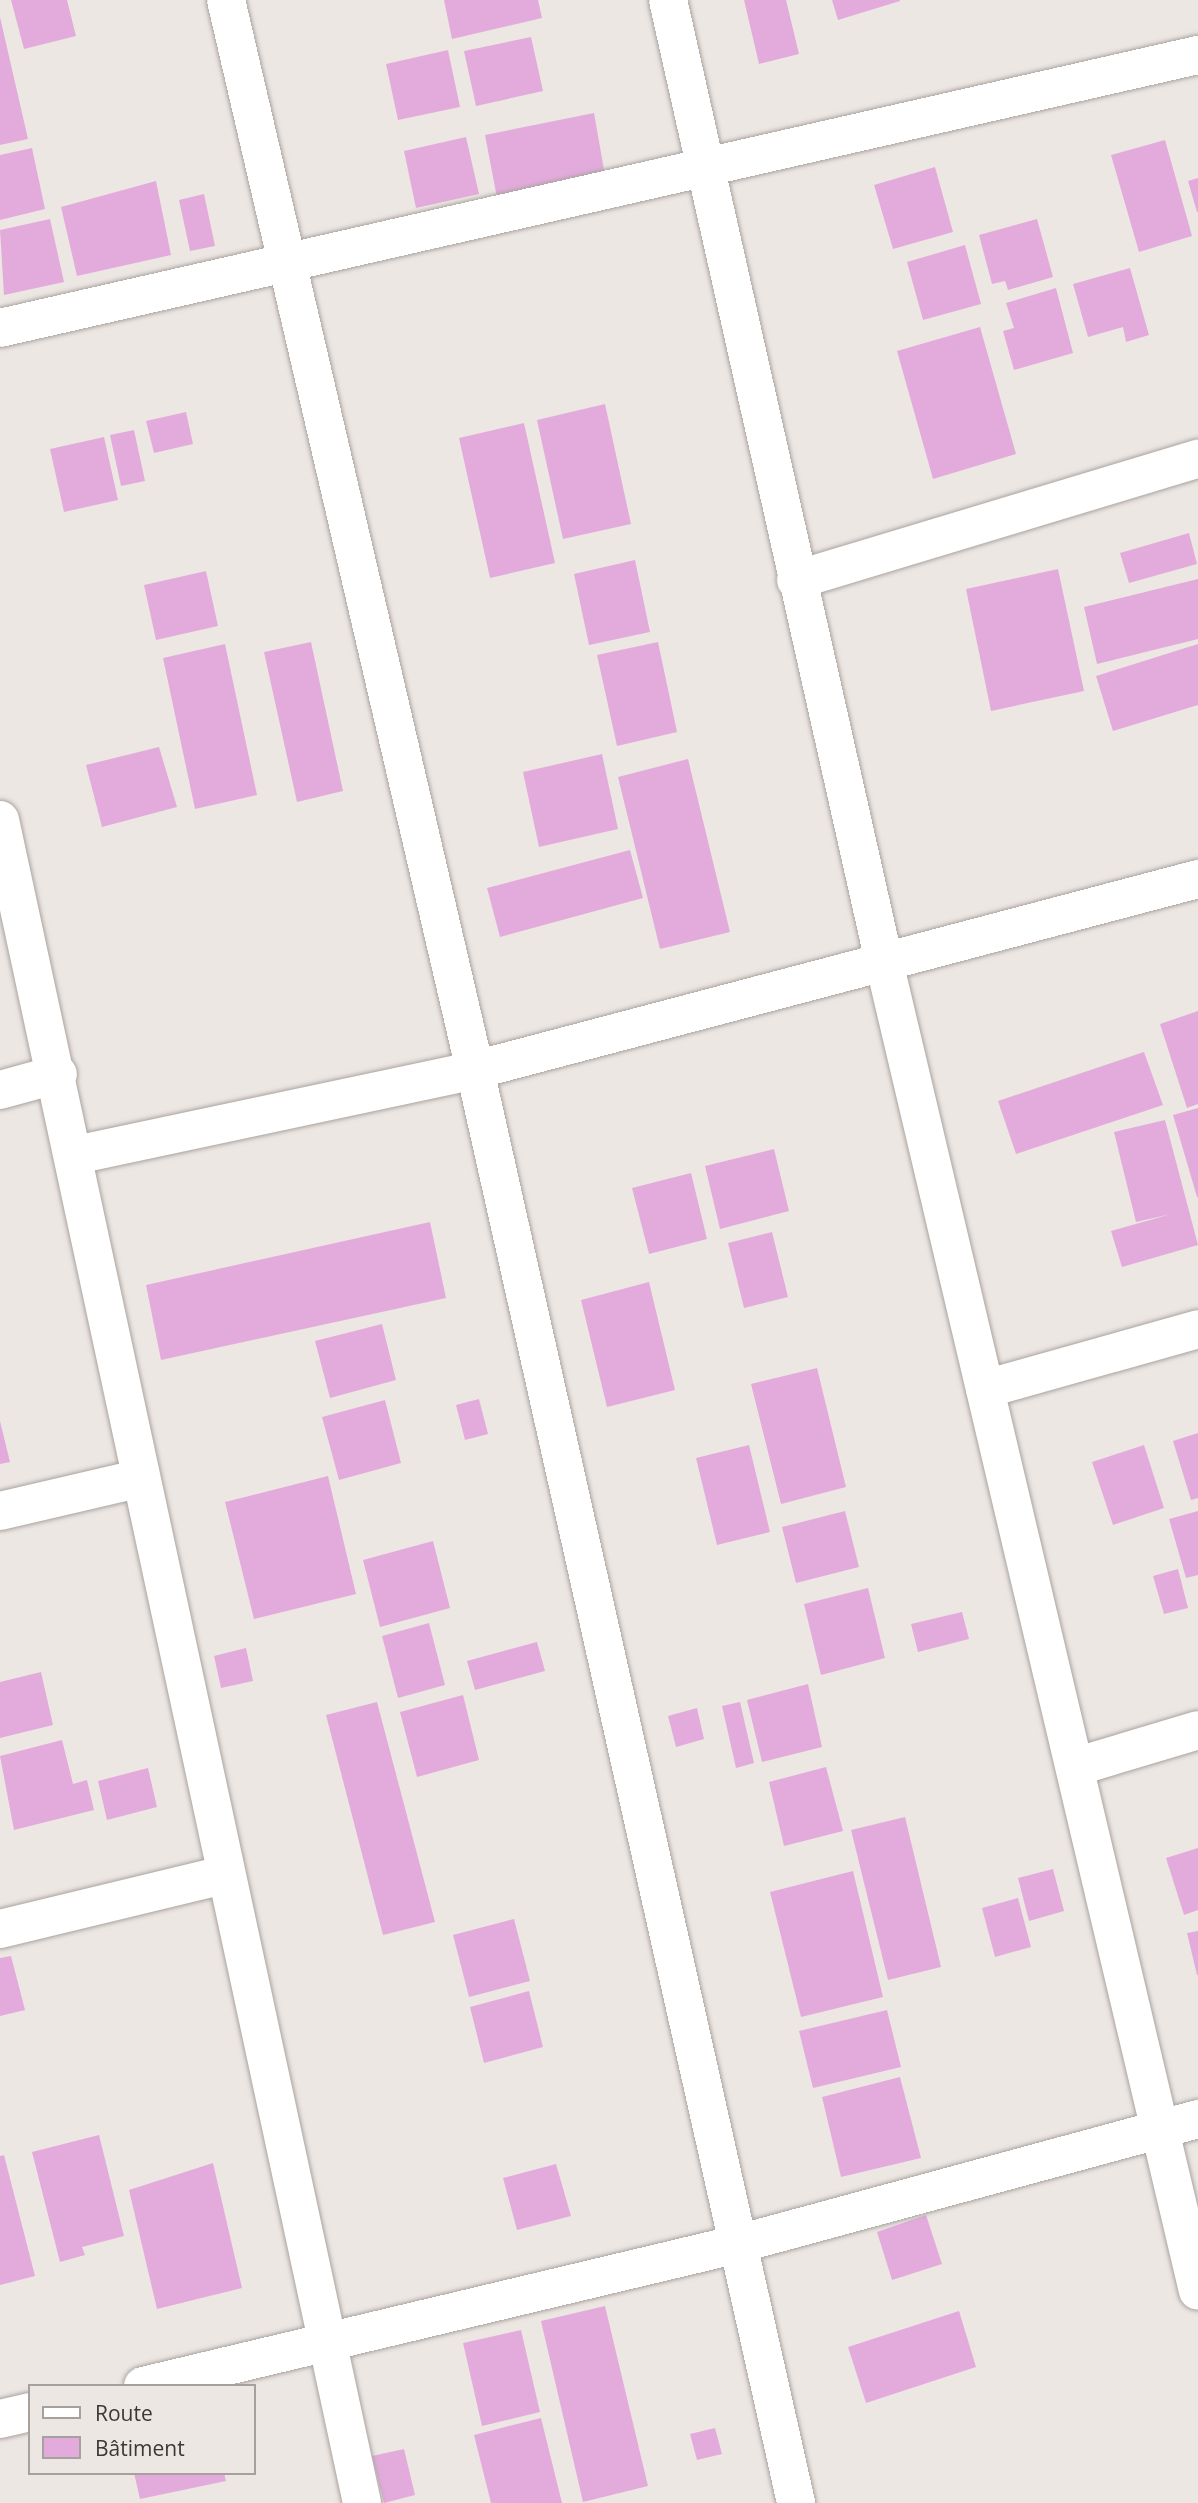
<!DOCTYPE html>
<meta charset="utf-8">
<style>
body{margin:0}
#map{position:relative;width:1198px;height:2503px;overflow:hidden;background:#ede7e3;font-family:"Open Sans",sans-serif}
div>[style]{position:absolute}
.building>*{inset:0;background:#e3abdc}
.roads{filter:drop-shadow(0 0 2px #aaa4a0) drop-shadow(0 0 2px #aaa4a0)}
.street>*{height:38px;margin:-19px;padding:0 19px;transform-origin:19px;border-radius:19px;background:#fff}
span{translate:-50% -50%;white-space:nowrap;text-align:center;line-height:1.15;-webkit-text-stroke:5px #ede7e3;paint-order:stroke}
.legend{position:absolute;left:28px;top:2384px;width:228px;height:91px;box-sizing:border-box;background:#ede7e3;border:2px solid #a6a19e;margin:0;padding:9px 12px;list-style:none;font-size:21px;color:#3b3837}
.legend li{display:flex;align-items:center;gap:14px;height:35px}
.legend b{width:35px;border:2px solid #a6a19e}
</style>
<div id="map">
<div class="building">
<div style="clip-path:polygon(11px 0,67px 0,76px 36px,24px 49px)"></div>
<div style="clip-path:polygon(444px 0,538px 0,542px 18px,452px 39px)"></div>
<div style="clip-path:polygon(744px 0,786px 0,799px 54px,759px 64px)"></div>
<div style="clip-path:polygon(832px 0,900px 0,900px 1px,838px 20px)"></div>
<div style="clip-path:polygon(0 17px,28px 139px,0 145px)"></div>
<div style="clip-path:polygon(531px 37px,543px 91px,476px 106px,464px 51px)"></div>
<div style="clip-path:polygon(448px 50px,460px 107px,398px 120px,386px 64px)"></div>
<div style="clip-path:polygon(594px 113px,606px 181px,498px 203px,485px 135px)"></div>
<div style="clip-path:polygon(466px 137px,479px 194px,416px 208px,404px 151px)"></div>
<div style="clip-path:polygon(1165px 140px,1192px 236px,1139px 252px,1111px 155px)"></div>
<div style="clip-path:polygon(32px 148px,45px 209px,0 220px,0 155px)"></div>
<div style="clip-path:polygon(935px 167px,953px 232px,893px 249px,874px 185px)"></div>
<div style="clip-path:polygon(1198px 178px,1198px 212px,1197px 212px,1188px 181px)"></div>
<div style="clip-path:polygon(156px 181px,171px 255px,77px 276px,61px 207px)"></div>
<div style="clip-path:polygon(204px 194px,215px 246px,190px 251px,179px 200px)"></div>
<div style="clip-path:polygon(50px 219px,64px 282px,4px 295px,0 230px)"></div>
<div style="clip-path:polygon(1037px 219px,1053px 277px,1008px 290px,1005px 281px,992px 284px,979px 235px)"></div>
<div style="clip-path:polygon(965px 245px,981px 304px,923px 320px,907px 262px)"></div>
<div style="clip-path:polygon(1130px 268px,1149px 335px,1126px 342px,1123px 327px,1088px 337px,1073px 284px)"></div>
<div style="clip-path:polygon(1056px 288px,1073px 353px,1014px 370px,1003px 331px,1014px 328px,1006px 303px)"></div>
<div style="clip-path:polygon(980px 327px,1016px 454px,933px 479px,897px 351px)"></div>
<div style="clip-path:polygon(605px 404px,631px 524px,563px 539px,537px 420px)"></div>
<div style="clip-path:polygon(186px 412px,193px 444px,154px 453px,146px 421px)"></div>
<div style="clip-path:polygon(524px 423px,555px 563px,490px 578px,459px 438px)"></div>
<div style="clip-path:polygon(134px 430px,145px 481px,121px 486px,110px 435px)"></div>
<div style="clip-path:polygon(104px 437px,118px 500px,64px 512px,50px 449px)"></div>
<div style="clip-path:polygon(1189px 533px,1197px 564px,1129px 583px,1120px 553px)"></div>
<div style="clip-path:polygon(635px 560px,650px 632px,589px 645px,574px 574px)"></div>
<div style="clip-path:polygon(1058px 569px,1084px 691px,991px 711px,966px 589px)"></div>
<div style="clip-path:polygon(206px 571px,218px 626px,156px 640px,144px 585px)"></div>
<div style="clip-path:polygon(1198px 579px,1198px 639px,1097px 664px,1084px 607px)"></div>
<div style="clip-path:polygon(311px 642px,343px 791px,297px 802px,264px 652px)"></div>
<div style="clip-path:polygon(658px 642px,677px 732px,617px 746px,597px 655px)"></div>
<div style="clip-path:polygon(225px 644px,257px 795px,195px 809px,163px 658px)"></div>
<div style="clip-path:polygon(1198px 644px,1198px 705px,1113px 731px,1096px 676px)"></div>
<div style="clip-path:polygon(159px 747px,177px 807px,102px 827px,86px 765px)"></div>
<div style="clip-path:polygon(602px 754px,618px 829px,539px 847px,523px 772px)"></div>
<div style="clip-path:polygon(688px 759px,730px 932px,660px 949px,618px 777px)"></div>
<div style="clip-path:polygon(630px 850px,643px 898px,500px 937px,487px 888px)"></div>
<div style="clip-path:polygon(1198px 1011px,1198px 1104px,1187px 1108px,1160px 1024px)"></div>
<div style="clip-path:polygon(1144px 1052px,1163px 1105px,1016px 1154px,998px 1101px)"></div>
<div style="clip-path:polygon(1198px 1108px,1198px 1197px,1197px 1197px,1173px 1115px)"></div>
<div style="clip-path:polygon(1165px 1120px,1198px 1245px,1122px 1267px,1111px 1231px,1171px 1214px,1136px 1222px,1114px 1132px)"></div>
<div style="clip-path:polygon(774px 1149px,789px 1211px,720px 1229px,705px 1166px)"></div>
<div style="clip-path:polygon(691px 1173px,707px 1239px,649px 1254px,632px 1188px)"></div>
<div style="clip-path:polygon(430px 1222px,446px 1298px,161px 1360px,146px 1285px)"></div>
<div style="clip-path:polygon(772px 1232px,788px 1297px,744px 1308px,728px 1243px)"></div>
<div style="clip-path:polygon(649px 1282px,675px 1390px,607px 1407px,581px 1300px)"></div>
<div style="clip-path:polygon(382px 1324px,396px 1380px,330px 1398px,315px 1341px)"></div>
<div style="clip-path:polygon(817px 1368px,846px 1487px,781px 1504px,751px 1384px)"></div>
<div style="clip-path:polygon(479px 1399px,488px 1434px,465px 1440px,456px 1405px)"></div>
<div style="clip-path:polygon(385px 1400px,401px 1463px,339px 1480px,322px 1417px)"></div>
<div style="clip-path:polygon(0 1421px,10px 1462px,0 1464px)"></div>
<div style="clip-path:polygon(1198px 1433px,1198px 1498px,1191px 1500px,1173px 1441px)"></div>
<div style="clip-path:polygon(749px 1445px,770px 1532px,717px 1545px,696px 1458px)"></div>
<div style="clip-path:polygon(1144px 1445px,1164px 1508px,1113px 1525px,1092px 1462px)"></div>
<div style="clip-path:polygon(328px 1476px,356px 1594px,254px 1619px,225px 1502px)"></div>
<div style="clip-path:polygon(845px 1511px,859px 1567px,796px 1583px,782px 1527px)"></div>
<div style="clip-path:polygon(1198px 1511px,1198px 1575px,1186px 1578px,1169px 1519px)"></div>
<div style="clip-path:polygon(433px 1541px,450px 1608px,380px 1627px,363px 1560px)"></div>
<div style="clip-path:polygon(1178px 1569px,1188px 1608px,1164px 1614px,1153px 1576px)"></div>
<div style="clip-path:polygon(868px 1588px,885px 1658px,821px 1675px,804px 1604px)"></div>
<div style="clip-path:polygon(962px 1612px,969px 1639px,918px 1652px,911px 1624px)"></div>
<div style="clip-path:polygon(429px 1623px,445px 1685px,398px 1698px,382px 1636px)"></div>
<div style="clip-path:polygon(537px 1642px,545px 1671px,475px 1690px,467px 1661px)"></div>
<div style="clip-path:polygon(246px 1648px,253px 1681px,221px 1688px,214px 1656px)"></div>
<div style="clip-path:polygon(41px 1672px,53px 1725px,0 1738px,0 1682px)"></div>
<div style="clip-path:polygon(808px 1684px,822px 1747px,762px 1762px,747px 1700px)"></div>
<div style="clip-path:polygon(463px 1695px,479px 1760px,417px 1777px,400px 1712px)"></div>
<div style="clip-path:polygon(377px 1702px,435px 1922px,383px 1935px,326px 1715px)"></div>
<div style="clip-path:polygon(740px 1702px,754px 1763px,736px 1768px,722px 1706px)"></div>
<div style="clip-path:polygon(697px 1708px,704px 1739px,676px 1747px,668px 1716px)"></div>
<div style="clip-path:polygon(62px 1740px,73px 1784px,87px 1780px,94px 1810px,14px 1830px,0 1756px)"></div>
<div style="clip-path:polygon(826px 1767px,843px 1831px,784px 1846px,769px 1782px)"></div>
<div style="clip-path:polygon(148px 1768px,157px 1807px,107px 1820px,98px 1781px)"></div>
<div style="clip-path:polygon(905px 1817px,941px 1967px,888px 1980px,851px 1830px)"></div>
<div style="clip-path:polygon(1198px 1848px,1198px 1910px,1184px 1915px,1166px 1858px)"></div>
<div style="clip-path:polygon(1053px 1869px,1064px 1911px,1029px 1921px,1018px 1878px)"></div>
<div style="clip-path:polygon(853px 1871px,883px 1997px,801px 2017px,770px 1892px)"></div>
<div style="clip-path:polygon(1018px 1898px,1031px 1947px,995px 1957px,982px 1908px)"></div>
<div style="clip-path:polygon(514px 1919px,530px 1981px,469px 1997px,453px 1935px)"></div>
<div style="clip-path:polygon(1198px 1931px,1198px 1975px,1197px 1975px,1187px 1933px)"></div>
<div style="clip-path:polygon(11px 1956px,25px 2010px,0 2016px,0 1958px)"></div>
<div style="clip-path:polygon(529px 1991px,543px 2047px,484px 2063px,470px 2007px)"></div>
<div style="clip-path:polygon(887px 2010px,901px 2067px,813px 2088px,799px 2031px)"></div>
<div style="clip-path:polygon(900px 2077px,921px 2158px,841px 2177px,822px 2097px)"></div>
<div style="clip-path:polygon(99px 2135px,124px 2236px,82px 2247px,85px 2255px,60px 2262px,32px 2152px)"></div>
<div style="clip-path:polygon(4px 2155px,35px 2276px,0 2285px,0 2156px)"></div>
<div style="clip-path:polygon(213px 2163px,242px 2288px,157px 2309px,129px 2190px)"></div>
<div style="clip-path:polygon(556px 2164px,571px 2216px,517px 2230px,503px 2178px)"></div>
<div style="clip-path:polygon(926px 2215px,942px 2264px,892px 2280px,877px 2232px)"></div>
<div style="clip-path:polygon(605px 2306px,648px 2486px,583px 2502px,541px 2321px)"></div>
<div style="clip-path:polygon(959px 2311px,976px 2367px,866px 2403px,848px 2347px)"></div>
<div style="clip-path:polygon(521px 2330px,540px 2412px,482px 2426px,463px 2343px)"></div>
<div style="clip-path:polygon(541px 2418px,562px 2503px,491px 2503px,474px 2435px)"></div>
<div style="clip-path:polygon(715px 2428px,722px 2454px,697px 2460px,690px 2434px)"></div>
<div style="clip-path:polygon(404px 2449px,415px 2495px,384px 2503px,372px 2456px)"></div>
<div style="clip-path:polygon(134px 2473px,224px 2473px,226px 2481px,140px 2499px)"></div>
</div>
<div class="roads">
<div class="street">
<div style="left:226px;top:0;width:1099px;rotate:76.9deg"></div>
<div style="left:475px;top:1070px;width:1469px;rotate:77.37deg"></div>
<div style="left:668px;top:0;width:990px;rotate:77.34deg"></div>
<div style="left:885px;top:966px;width:1361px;rotate:76.71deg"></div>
<div style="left:0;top:328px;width:1229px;rotate:-12.84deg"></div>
<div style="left:796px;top:580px;width:420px;rotate:-16.8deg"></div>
<div style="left:0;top:820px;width:1721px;rotate:77.86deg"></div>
<div style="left:0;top:1090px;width:60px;rotate:-15.4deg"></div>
<div style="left:76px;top:1155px;width:408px;rotate:-12deg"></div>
<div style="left:475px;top:1070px;width:748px;rotate:-14.8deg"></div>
<div style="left:985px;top:1389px;width:221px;rotate:-15.7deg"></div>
<div style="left:0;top:1511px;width:142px;rotate:-13.1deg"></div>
<div style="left:1075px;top:1767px;width:128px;rotate:-16.7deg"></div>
<div style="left:0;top:1929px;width:230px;rotate:-13.6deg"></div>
<div style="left:143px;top:2386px;width:612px;rotate:-13.42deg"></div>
<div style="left:738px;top:2244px;width:477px;rotate:-15.2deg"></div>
<div style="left:0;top:2419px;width:31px;rotate:-13deg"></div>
</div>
</div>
<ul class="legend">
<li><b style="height:9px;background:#fff"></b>Route</li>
<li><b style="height:19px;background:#e3abdc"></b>Bâtiment</li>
</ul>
</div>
